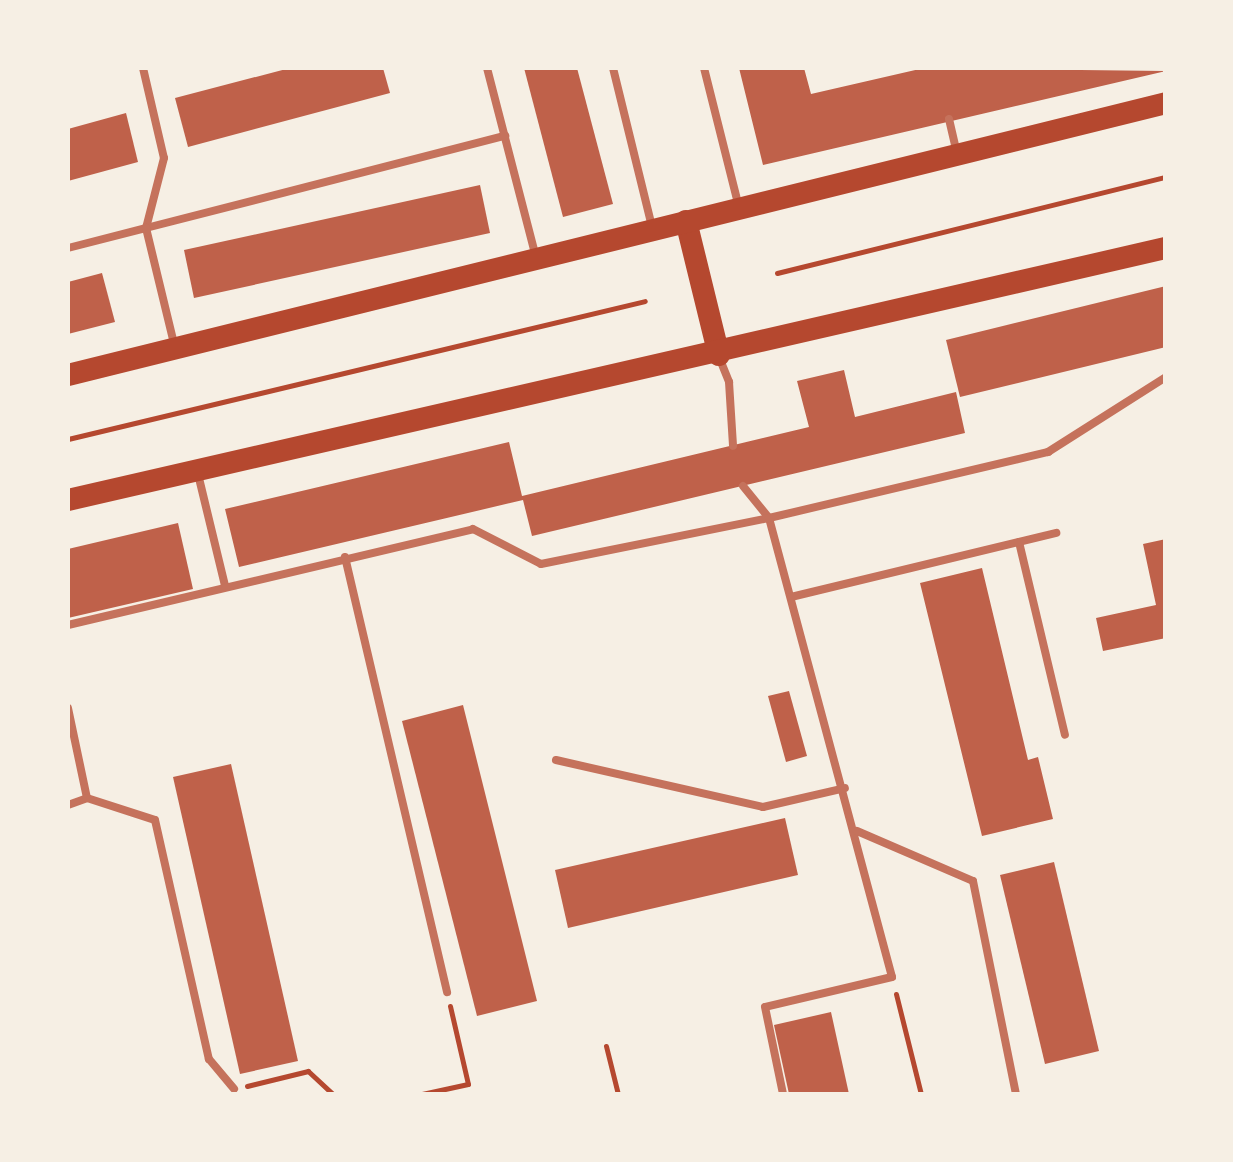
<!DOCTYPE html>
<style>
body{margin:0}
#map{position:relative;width:1233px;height:1162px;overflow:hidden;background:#f6efe4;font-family:"DM Sans",sans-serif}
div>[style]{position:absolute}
.building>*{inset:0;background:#bf614a}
.path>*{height:5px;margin:-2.5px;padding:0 2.5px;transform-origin:2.5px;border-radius:2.5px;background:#b5482f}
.service>*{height:8px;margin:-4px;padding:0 4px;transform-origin:4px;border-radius:4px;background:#c5725c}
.primary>*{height:22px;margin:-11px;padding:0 11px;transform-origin:11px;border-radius:11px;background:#b5482f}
span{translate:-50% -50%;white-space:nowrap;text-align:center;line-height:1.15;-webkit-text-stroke:10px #f6efe4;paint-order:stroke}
.frame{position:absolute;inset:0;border:70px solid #f6efe4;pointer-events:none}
</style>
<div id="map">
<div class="building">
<div style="clip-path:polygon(290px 68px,383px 68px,390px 93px,188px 147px,175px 98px)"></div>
<div style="clip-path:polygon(524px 68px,577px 68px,613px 204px,563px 217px)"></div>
<div style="clip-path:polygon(739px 68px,804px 68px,811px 94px,924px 68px,1166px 71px,763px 165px)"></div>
<div style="clip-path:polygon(126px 113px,138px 162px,68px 181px,68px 129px)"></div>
<div style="clip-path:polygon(480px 185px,490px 233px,194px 298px,184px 250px)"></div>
<div style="clip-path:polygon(102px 273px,115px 322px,68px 334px,68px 282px)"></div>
<div style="clip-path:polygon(1166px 286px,1166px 347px,960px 397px,946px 340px)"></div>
<div style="clip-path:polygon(844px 370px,855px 417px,956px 392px,965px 433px,532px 536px,523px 500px,239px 567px,225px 509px,509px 442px,522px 496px,809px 427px,797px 381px)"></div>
<div style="clip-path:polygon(178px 523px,193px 589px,68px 618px,68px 549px)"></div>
<div style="clip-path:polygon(1166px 539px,1166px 638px,1103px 651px,1096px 618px,1156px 605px,1143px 544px)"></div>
<div style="clip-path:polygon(982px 568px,1028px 760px,1038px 757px,1053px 819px,982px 836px,920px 583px)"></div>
<div style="clip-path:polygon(789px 691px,807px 756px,786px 762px,768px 696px)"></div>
<div style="clip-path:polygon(463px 705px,537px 1001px,477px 1016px,402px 721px)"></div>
<div style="clip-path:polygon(231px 764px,298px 1061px,240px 1074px,173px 777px)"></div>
<div style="clip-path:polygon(785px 818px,798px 875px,568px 928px,555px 870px)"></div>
<div style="clip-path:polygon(1054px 862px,1099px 1051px,1045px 1064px,1000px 875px)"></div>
<div style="clip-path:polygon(831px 1012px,849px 1094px,789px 1094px,774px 1025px)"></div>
</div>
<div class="path">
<div style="left:777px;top:273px;width:401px;rotate:-13.9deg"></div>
<div style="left:68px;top:439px;width:593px;rotate:-13.45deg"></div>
<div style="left:896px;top:994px;width:103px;rotate:76deg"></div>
<div style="left:606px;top:1046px;width:49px;rotate:76deg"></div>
<div style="left:247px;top:1086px;width:63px;rotate:-13.8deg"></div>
<div style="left:308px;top:1071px;width:34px;rotate:43deg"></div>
<div style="left:422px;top:1094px;width:47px;rotate:-12.3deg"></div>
<div style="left:468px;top:1084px;width:80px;rotate:-103deg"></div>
</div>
<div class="service">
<div style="left:143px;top:68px;width:92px;rotate:76.9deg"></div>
<div style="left:164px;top:158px;width:72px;rotate:104.4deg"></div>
<div style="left:146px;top:228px;width:371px;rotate:-14.4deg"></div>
<div style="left:487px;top:68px;width:195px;rotate:75.5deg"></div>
<div style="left:613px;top:68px;width:164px;rotate:76.2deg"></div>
<div style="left:704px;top:68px;width:143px;rotate:75.9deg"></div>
<div style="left:949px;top:119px;width:31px;rotate:77deg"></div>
<div style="left:68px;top:248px;width:81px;rotate:-14.4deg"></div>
<div style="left:146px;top:228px;width:119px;rotate:76.4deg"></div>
<div style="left:719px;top:357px;width:27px;rotate:68deg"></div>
<div style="left:729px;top:382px;width:64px;rotate:86.4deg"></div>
<div style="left:198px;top:474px;width:115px;rotate:76.4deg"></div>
<div style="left:743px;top:486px;width:41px;rotate:50.9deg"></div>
<div style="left:769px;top:518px;width:475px;rotate:75deg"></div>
<div style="left:892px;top:977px;width:130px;rotate:166.7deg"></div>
<div style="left:765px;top:1007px;width:89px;rotate:78.3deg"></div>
<div style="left:1019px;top:542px;width:198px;rotate:76.6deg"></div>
<div style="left:345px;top:557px;width:447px;rotate:76.8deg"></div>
<div style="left:791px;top:597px;width:273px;rotate:-13.6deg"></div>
<div style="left:68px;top:625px;width:416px;rotate:-13.3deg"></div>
<div style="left:473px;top:529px;width:76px;rotate:27.2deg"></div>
<div style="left:541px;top:564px;width:233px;rotate:-11.4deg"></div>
<div style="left:769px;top:518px;width:287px;rotate:-13.3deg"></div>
<div style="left:1048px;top:452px;width:140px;rotate:-32.4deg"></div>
<div style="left:68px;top:708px;width:92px;rotate:78.1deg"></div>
<div style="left:556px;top:760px;width:212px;rotate:12.8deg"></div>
<div style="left:763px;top:807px;width:84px;rotate:-13deg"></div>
<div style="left:68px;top:805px;width:20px;rotate:-20deg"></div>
<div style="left:87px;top:798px;width:71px;rotate:17.9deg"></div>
<div style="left:155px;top:820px;width:245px;rotate:77.3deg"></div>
<div style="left:209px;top:1059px;width:39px;rotate:50deg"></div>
<div style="left:857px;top:831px;width:126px;rotate:23.3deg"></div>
<div style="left:973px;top:881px;width:217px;rotate:78.6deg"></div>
</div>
<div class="primary">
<div style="left:686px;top:221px;width:138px;rotate:76.2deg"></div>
<div style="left:68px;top:375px;width:1131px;rotate:-13.91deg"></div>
<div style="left:68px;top:500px;width:1127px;rotate:-12.93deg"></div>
</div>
<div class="frame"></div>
</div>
